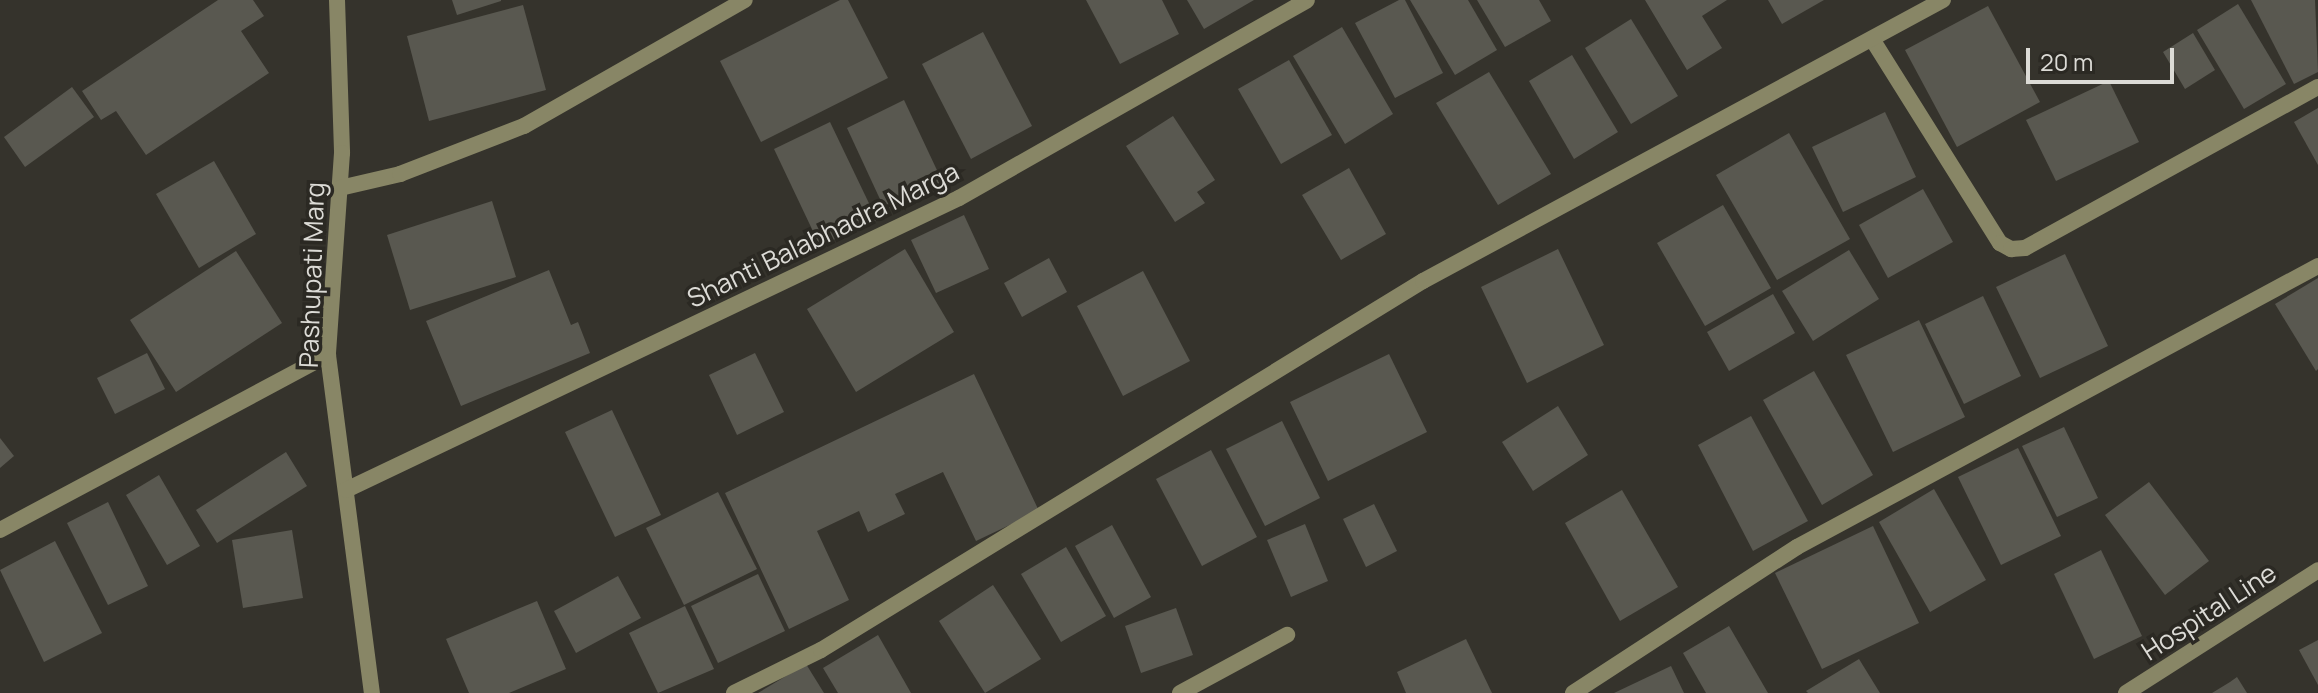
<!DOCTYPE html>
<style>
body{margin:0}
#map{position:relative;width:2318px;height:693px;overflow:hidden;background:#35332c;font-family:Manrope,sans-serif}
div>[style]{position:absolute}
.building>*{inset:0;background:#595850}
.minor>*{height:16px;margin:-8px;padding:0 8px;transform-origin:8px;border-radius:8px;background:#888666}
span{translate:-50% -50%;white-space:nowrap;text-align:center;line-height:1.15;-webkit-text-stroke:7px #2b2923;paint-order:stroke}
.street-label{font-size:26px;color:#dcdbd6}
.scale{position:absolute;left:2026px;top:48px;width:148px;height:36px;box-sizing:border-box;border:4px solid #dcdbd6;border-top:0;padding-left:10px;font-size:24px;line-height:28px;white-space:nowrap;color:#dcdbd6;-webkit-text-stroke:6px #2b2923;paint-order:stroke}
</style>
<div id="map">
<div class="building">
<div style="clip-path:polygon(218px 0,253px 0,264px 16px,241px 31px,269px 73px,146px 155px,116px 111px,101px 120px,82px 91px)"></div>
<div style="clip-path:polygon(452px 0,501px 0,501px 1px,457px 15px)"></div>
<div style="clip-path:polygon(840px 0,848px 0,888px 78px,761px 142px,720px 61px)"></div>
<div style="clip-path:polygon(1086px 0,1162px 0,1179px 34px,1120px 64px)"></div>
<div style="clip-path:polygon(1187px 0,1254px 0,1204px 29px)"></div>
<div style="clip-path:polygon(1399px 0,1405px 0,1443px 73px,1395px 98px,1355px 23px)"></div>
<div style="clip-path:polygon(1410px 0,1468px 0,1497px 50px,1455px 75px)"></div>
<div style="clip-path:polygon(1477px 0,1539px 0,1551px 21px,1505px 47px)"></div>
<div style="clip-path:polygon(1645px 0,1727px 0,1702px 16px,1722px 48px,1687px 70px)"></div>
<div style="clip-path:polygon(1768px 0,1824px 0,1782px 24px)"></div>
<div style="clip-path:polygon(2251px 0,2315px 0,2318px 72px,2294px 84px)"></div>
<div style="clip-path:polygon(2238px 4px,2286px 84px,2244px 109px,2197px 30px)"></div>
<div style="clip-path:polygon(523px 5px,546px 90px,429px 121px,407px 36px)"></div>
<div style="clip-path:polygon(1988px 6px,2040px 102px,1957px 147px,1905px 50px)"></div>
<div style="clip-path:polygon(1631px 19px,1678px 96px,1631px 124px,1585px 48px)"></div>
<div style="clip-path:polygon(1342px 27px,1393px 114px,1345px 144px,1293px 56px)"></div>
<div style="clip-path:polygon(983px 32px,1032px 126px,971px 159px,922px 64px)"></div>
<div style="clip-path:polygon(2193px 33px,2215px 70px,2185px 89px,2163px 52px)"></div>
<div style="clip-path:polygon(1572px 55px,1618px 132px,1574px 159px,1529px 81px)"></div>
<div style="clip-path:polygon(1289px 60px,1332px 135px,1281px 164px,1238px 89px)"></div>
<div style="clip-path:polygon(1489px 72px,1551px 174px,1498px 205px,1436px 103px)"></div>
<div style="clip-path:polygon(2109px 81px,2139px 142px,2056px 181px,2026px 120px)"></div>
<div style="clip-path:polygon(72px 87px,94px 117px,25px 167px,4px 137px)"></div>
<div style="clip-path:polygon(904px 100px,943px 183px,885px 210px,847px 128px)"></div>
<div style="clip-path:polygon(2318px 108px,2318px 165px,2294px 122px)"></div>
<div style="clip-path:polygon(1885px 112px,1916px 177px,1843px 212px,1812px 147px)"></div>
<div style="clip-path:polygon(1173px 116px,1215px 180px,1197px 192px,1205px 203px,1175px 222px,1126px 146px)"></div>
<div style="clip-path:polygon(830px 122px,877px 220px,820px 246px,774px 149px)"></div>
<div style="clip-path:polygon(1789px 133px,1850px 239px,1777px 280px,1716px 175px)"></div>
<div style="clip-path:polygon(214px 161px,256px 234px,199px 268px,156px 194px)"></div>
<div style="clip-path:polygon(1349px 168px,1386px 234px,1341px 260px,1302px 195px)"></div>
<div style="clip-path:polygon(1923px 189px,1953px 242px,1888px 278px,1859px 225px)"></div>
<div style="clip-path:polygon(492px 201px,516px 277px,410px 310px,387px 235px)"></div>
<div style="clip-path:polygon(1723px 205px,1771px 288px,1705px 326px,1657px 243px)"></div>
<div style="clip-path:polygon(964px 215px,989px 269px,936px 293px,911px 240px)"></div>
<div style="clip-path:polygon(905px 249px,954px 332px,856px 392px,807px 309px)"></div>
<div style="clip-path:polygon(1558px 249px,1604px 345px,1527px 383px,1481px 287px)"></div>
<div style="clip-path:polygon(1849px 250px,1879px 299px,1813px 341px,1782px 291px)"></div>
<div style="clip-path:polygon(236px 251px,282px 323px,176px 392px,130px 320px)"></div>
<div style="clip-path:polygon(2065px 254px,2108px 346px,2040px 378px,1996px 287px)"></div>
<div style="clip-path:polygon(1049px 258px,1067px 292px,1022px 317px,1004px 283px)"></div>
<div style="clip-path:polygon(549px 270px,571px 325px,578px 322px,590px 353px,461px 406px,426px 321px)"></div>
<div style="clip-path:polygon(1143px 271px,1190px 361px,1123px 396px,1077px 306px)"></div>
<div style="clip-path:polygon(2318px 278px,2318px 369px,2316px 371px,2275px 304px)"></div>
<div style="clip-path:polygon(1773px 294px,1795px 333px,1729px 371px,1707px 332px)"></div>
<div style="clip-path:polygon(1983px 296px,2021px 376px,1964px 404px,1925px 324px)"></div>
<div style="clip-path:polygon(1919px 320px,1965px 417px,1893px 452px,1846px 355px)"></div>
<div style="clip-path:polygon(147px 353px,165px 389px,115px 414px,97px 378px)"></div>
<div style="clip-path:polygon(755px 353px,784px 412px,737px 435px,709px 375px)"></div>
<div style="clip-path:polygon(1389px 354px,1427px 432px,1328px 481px,1290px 402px)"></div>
<div style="clip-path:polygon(1814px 371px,1873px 475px,1822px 505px,1763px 400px)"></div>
<div style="clip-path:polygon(974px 374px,1039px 511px,976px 541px,943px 472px,895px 494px,905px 514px,868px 532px,859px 511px,817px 531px,849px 600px,789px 629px,725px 493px)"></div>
<div style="clip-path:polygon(1558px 406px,1588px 455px,1533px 491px,1502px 442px)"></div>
<div style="clip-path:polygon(612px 410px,661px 515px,615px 537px,565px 432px)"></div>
<div style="clip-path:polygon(1751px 416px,1808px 521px,1753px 551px,1698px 445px)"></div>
<div style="clip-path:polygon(1282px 421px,1320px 498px,1265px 526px,1226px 449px)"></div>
<div style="clip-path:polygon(2064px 427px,2098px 498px,2057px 517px,2022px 446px)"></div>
<div style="clip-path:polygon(0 438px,14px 456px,0 468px)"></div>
<div style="clip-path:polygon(2018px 448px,2061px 536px,2001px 565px,1958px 477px)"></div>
<div style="clip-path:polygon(1211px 450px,1257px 537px,1202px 566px,1156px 479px)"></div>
<div style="clip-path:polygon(286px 452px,307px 486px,217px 543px,196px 510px)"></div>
<div style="clip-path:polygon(159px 475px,200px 546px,167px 565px,126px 495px)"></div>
<div style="clip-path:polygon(2149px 482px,2209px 561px,2165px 595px,2105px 515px)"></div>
<div style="clip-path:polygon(1934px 489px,1986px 580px,1930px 612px,1879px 522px)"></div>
<div style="clip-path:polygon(1622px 490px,1678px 587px,1620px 621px,1565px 523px)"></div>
<div style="clip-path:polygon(718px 492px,757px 569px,684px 605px,646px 528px)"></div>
<div style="clip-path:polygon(108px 502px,148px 586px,108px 605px,67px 523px)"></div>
<div style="clip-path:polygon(1374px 504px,1397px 551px,1366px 567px,1343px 519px)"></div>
<div style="clip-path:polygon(1305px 524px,1328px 581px,1291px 597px,1267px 540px)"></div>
<div style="clip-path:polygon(1112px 525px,1151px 597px,1114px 618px,1075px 546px)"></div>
<div style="clip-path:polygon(1873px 526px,1919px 623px,1822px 669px,1775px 573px)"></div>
<div style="clip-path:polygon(292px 530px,303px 598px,243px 608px,232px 540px)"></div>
<div style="clip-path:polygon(55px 541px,102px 633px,44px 662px,0 570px)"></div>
<div style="clip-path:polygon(1066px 547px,1106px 616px,1061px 642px,1021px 574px)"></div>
<div style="clip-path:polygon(2101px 550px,2142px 636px,2094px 659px,2054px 574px)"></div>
<div style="clip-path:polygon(758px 574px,785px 631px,718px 663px,691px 606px)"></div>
<div style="clip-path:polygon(618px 576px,641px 618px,576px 653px,554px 611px)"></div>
<div style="clip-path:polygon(993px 585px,1041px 659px,985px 693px,939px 621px)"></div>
<div style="clip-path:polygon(537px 601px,566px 669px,509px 693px,469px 693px,446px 639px)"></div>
<div style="clip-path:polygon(685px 606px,714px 669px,658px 693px,629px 633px)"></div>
<div style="clip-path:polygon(1176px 608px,1193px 655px,1141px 673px,1125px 626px)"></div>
<div style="clip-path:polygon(1729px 626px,1768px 693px,1706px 693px,1683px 653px)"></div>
<div style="clip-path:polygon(878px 635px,911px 693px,838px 693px,823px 668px)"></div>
<div style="clip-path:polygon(1466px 639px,1492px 693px,1406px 693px,1397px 672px)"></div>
<div style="clip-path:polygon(2318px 640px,2318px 685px,2299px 650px)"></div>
<div style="clip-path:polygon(1859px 659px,1880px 693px,1808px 693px,1806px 691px)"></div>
<div style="clip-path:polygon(806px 664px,824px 693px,758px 693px)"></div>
<div style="clip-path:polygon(1671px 666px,1684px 693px,1614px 693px)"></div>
<div style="clip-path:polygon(2237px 677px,2247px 693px,2212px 693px,2230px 682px)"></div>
</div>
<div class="minor">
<div style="left:337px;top:0;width:153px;rotate:88.1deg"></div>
<div style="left:342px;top:153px;width:202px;rotate:94deg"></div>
<div style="left:328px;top:355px;width:341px;rotate:82.6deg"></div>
<div style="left:1872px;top:39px;width:241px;rotate:57.9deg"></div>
<div style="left:2000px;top:243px;width:13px;rotate:29deg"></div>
<div style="left:2011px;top:249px;width:14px;rotate:-4deg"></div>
<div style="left:2025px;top:248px;width:334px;rotate:-28.8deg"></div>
<div style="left:340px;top:188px;width:62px;rotate:-13.1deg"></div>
<div style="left:400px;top:174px;width:133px;rotate:-21.2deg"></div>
<div style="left:524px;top:126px;width:254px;rotate:-29.7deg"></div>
<div style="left:346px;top:490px;width:679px;rotate:-25.47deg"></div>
<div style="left:959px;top:198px;width:400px;rotate:-29.6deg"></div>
<div style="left:0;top:530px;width:372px;rotate:-28.1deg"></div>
<div style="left:734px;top:693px;width:97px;rotate:-26.3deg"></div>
<div style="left:821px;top:650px;width:706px;rotate:-31.51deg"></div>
<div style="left:1423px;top:281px;width:591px;rotate:-28.39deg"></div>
<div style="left:1180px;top:693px;width:122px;rotate:-28.5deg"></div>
<div style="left:1573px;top:693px;width:267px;rotate:-33.1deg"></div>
<div style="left:1797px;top:547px;width:592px;rotate:-28.34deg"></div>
<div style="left:2126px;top:693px;width:228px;rotate:-32.6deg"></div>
</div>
<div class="street-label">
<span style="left:823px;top:235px;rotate:-26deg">Shanti Balabhadra Marga</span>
<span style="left:312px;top:275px;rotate:-88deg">Pashupati Marg</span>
<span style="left:2209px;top:612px;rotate:-33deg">Hospital Line</span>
</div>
<div class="scale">20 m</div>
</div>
